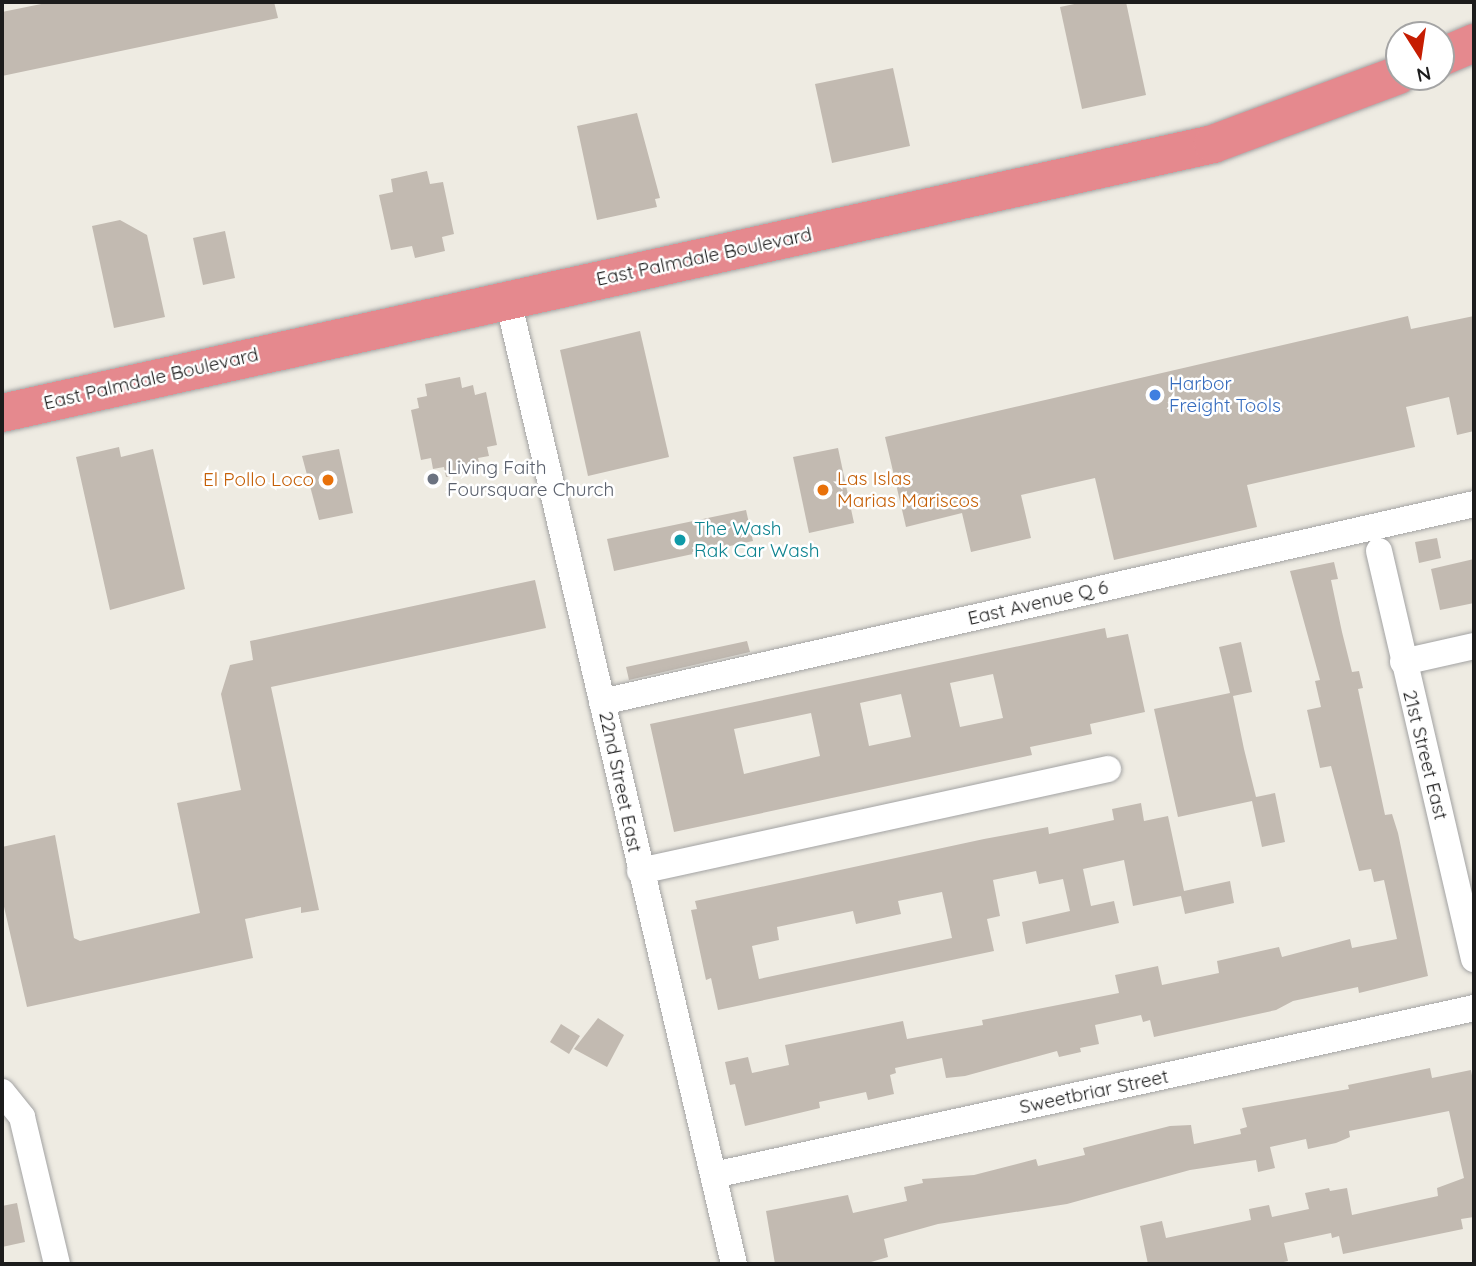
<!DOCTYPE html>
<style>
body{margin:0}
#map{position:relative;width:1476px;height:1266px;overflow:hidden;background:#eeebe2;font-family:Quicksand,sans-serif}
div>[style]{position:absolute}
.building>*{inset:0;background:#c2bab1}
.roads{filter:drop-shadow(0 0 2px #a3a3a3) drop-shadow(0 0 2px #a3a3a3)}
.street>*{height:26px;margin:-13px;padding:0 13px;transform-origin:13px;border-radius:13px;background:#fff}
.highway>*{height:38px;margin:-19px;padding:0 19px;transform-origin:19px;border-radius:19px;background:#e5898e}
.dots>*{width:19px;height:19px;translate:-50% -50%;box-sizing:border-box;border:4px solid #fff;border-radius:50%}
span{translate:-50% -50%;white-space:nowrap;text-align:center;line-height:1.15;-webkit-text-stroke:5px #fff;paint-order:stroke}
.street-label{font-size:19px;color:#1c1c1c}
.shop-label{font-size:19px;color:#366cbe}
.left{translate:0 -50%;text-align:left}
.worship-label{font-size:19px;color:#5b616d}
.food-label{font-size:19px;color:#c56008}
.right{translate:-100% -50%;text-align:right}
.culture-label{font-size:19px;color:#0d838f}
.frame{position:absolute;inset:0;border:4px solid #1c1c1c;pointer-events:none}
.north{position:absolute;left:1385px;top:21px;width:70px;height:70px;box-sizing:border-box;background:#fff;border:2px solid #a4a4a4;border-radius:50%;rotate:168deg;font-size:19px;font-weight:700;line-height:28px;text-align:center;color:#1c1c1c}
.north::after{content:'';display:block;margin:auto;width:24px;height:32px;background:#c61d02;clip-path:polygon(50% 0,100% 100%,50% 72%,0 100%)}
</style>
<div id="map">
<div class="building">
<div style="clip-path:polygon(51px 2px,274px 2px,278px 18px,2px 76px,2px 12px)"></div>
<div style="clip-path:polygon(1084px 2px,1126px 2px,1146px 95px,1082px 109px,1060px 7px)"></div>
<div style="clip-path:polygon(893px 68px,910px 146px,832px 163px,815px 84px)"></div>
<div style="clip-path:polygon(637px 113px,660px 198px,655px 199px,657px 207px,597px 220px,577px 126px)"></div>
<div style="clip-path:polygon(427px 171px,430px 184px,443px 182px,454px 234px,442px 237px,445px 251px,415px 258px,412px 246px,391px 250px,379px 195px,393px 192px,391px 179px)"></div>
<div style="clip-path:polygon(120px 220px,147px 235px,165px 317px,114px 328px,92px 226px)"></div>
<div style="clip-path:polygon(225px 231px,235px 278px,203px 285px,193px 238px)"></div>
<div style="clip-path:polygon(1408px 316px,1411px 329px,1474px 316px,1474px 431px,1457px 435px,1449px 397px,1406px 407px,1415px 447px,1247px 485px,1257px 527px,1114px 560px,1095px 478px,1021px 495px,1031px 538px,971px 552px,962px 513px,906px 527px,885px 437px)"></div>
<div style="clip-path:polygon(640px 331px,669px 457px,588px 476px,560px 350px)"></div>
<div style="clip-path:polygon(460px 377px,462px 388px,473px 385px,475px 395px,486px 392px,497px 445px,487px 447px,489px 456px,478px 458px,481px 469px,446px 477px,444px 467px,433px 469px,431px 458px,421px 460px,411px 410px,419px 408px,417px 398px,427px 396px,425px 384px)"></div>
<div style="clip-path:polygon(119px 447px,121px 457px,153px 449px,185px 589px,110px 610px,76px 457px)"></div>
<div style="clip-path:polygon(838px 448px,854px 523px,809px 533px,793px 457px)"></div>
<div style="clip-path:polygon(339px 449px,353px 513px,319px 520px,302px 456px)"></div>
<div style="clip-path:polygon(746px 510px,753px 541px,614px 571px,607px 539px)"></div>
<div style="clip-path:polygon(1437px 538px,1441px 558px,1419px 563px,1415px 542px)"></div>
<div style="clip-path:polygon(1474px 559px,1474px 603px,1440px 610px,1431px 569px)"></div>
<div style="clip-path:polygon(1334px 562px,1338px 579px,1331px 580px,1342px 632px,1352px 672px,1359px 671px,1363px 688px,1358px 689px,1385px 815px,1392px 814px,1398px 833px,1428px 976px,1359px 993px,1358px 987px,1293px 1001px,1276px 1010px,1154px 1037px,1150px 1020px,1143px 1022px,1141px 1015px,1095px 1025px,1099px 1044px,1080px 1048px,1081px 1052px,1059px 1057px,1057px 1051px,965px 1076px,946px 1078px,942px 1058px,895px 1068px,896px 1073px,890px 1075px,894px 1094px,868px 1100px,866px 1092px,819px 1102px,820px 1108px,745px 1126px,735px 1084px,730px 1085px,725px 1062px,748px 1057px,752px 1073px,789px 1065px,785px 1045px,903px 1021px,907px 1039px,983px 1025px,982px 1020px,1119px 993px,1115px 975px,1158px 966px,1162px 985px,1219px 973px,1217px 961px,1279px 947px,1282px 957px,1350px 939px,1352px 948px,1397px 939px,1384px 880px,1374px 882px,1371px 869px,1359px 871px,1331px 766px,1320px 768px,1307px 710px,1321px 707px,1315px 681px,1320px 680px,1290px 571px)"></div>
<div style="clip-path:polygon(535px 580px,546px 628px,271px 687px,319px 910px,301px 913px,301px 907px,245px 919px,253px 958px,27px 1007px,2px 898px,2px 847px,55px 835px,74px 938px,80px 941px,200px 913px,177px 803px,241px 790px,221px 694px,230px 665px,253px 660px,250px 641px)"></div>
<div style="clip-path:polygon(evenodd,1105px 628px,1107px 638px,1128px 634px,1145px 712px,1090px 724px,1092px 734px,1030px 747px,1032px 755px,674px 832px,650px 724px,1105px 628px,993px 674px,1003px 718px,960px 727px,950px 683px,993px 674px,1105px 628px,901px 694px,911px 737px,869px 746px,860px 703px,901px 694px,1105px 628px,811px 713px,820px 756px,744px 774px,734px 729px,811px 713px)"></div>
<div style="clip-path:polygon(747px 641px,750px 652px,629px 680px,626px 667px)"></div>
<div style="clip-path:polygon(1241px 642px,1252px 692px,1233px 696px,1244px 749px,1256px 797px,1275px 793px,1285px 842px,1262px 847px,1252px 801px,1178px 817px,1154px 709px,1230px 693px,1219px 647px)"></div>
<div style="clip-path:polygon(evenodd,1141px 803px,1144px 821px,1168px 816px,1184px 891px,1230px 881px,1234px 903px,1185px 914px,1181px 896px,1133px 906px,1124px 860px,1083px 869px,1091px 906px,1114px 901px,1119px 923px,1026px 944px,1022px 922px,1070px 911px,1063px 879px,1039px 884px,1036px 871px,993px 880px,1000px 916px,987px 919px,994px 951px,718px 1010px,711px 978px,706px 980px,691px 910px,697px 909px,695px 901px,984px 839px,1048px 827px,1049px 834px,1114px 820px,1112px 809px,1141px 803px,942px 892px,952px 938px,759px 979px,752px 946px,779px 940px,777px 927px,853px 911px,856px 924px,901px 914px,898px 901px,942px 892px)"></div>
<div style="clip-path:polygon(598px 1018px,624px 1035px,607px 1067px,574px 1049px)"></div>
<div style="clip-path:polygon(561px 1024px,580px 1036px,569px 1054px,550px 1042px)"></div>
<div style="clip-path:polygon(1430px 1068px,1432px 1078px,1471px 1070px,1474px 1086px,1474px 1217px,1461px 1219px,1463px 1229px,1343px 1254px,1339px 1236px,1332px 1238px,1331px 1233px,1284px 1243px,1288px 1261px,1275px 1264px,1148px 1264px,1140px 1226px,1162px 1221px,1166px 1238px,1251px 1220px,1249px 1209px,1269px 1205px,1272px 1217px,1309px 1209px,1305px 1193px,1329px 1188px,1330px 1191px,1347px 1188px,1352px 1215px,1438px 1196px,1437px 1188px,1464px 1178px,1449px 1111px,1349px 1131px,1350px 1137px,1336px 1143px,1308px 1149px,1306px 1139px,1270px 1147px,1275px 1168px,1258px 1172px,1256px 1160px,1190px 1170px,1067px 1204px,938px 1224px,884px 1239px,888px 1257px,871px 1262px,775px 1264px,766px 1211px,848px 1195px,853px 1213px,907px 1201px,904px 1187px,923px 1183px,922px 1179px,974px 1175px,1036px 1159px,1038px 1166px,1085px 1155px,1083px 1148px,1170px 1126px,1191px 1125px,1194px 1144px,1241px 1134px,1240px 1129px,1247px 1127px,1242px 1108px,1349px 1089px,1348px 1085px)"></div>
<div style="clip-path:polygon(17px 1203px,25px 1242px,2px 1247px,2px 1206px)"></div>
</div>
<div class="roads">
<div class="street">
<div style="left:508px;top:300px;width:990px;rotate:76.81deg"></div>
<div style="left:1379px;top:551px;width:419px;rotate:76.9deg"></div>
<div style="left:1403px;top:662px;width:73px;rotate:-12.7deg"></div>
<div style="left:602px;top:702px;width:894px;rotate:-12.79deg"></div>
<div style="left:640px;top:871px;width:479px;rotate:-12.3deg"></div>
<div style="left:2px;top:1092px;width:32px;rotate:51deg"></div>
<div style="left:22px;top:1117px;width:151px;rotate:76.6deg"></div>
<div style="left:714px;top:1175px;width:778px;rotate:-12.39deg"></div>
</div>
<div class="highway">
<div style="left:1441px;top:57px;width:36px;rotate:-23deg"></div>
<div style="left:2px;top:413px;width:1241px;rotate:-12.52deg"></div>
<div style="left:1213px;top:144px;width:198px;rotate:-20.4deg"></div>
</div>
</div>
<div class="dots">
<div style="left:1155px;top:395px;background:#3f7fe0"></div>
<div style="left:433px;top:479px;background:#6b7280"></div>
<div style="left:328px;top:480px;background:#e8710a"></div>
<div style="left:823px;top:490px;background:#e8710a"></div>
<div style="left:680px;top:540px;background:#0f9aa8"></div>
</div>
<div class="street-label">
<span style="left:704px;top:257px;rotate:-12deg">East Palmdale Boulevard</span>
<span style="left:151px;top:379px;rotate:-13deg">East Palmdale Boulevard</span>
<span style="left:1038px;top:603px;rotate:-13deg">East Avenue Q 6</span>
<span style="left:1425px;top:755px;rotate:76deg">21st Street East</span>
<span style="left:620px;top:782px;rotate:78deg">22nd Street East</span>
<span style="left:1094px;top:1092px;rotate:-12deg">Sweetbriar Street</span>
</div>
<div class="shop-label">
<span class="left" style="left:1169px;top:395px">Harbor<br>Freight Tools</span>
</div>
<div class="worship-label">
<span class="left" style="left:447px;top:479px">Living Faith<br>Foursquare Church</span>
</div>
<div class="food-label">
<span class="left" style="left:837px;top:490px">Las Islas<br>Marias Mariscos</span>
<span class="right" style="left:314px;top:480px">El Pollo Loco</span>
</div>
<div class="culture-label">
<span class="left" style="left:694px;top:540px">The Wash<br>Rak Car Wash</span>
</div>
<div class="frame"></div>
<div class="north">N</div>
</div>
